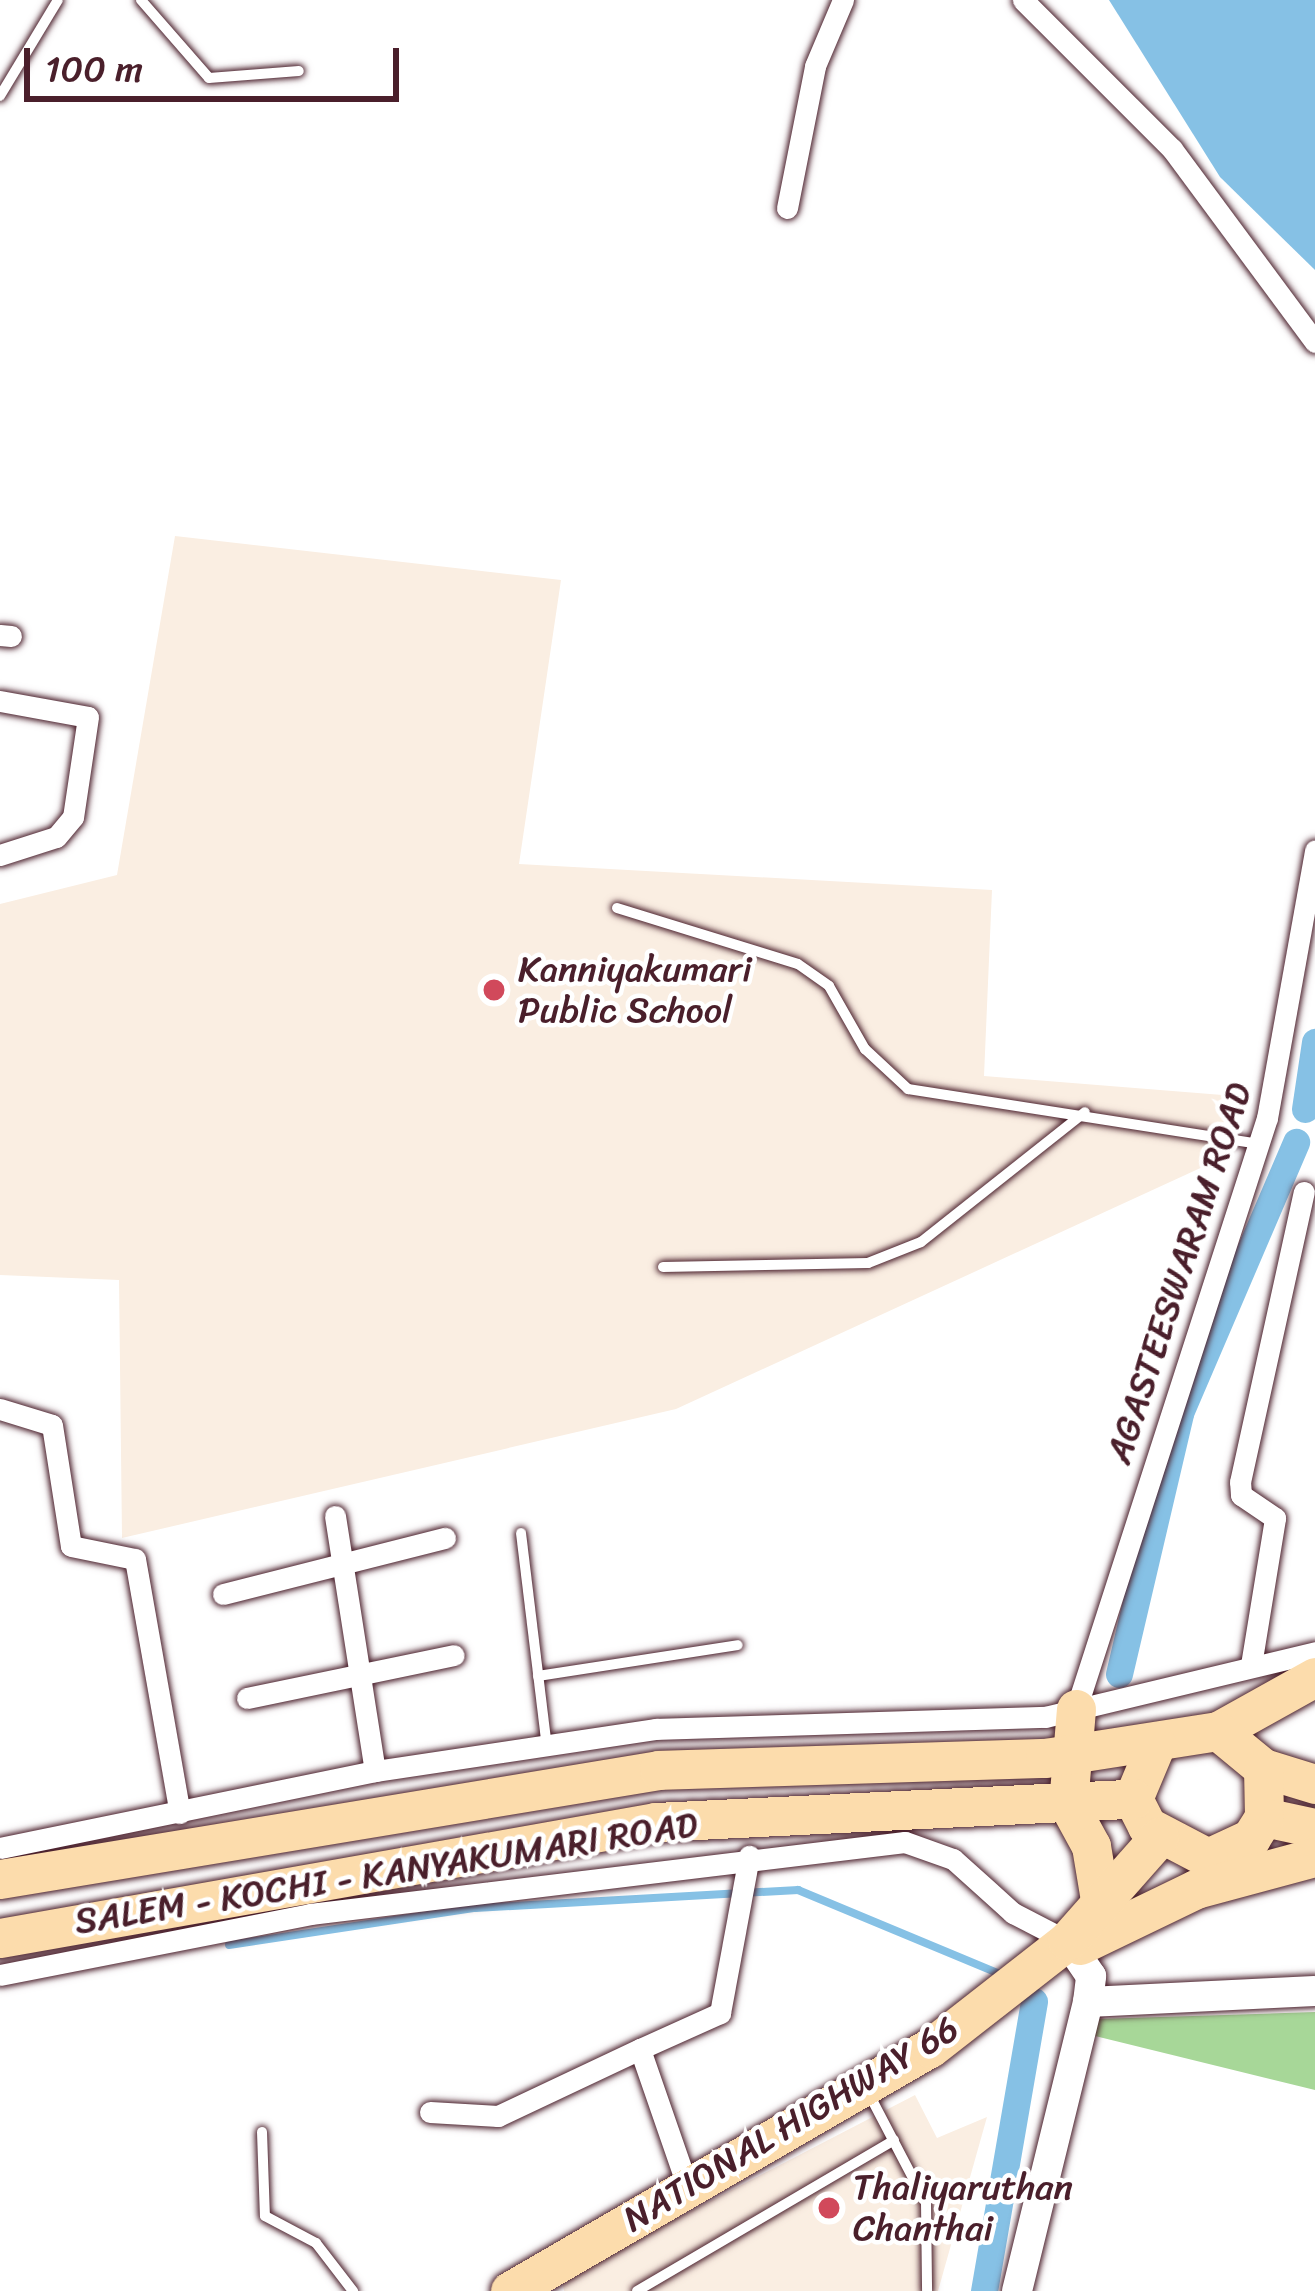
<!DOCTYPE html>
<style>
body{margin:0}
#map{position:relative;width:1315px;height:2291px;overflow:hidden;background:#fff;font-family:Sriracha,sans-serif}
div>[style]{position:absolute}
.built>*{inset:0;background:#faeee2}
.green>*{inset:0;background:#a7d798}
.water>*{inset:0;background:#86c1e5}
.stream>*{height:8px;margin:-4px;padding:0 4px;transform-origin:4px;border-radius:4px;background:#86c1e5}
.canal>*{height:27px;margin:-13.5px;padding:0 13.5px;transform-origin:13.5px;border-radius:13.5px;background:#86c1e5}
.roads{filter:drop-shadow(0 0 3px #4a1f2b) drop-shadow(0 0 3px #4a1f2b)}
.lane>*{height:10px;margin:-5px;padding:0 5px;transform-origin:5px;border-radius:5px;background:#fff}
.street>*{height:21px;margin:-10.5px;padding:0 10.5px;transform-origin:10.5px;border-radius:10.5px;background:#fff}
.secondary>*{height:30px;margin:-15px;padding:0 15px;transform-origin:15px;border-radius:15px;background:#fff}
.highway>*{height:39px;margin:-19.5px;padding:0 19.5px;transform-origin:19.5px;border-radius:19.5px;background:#fcdcac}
.dots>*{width:33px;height:33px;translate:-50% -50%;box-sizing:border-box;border:6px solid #fff;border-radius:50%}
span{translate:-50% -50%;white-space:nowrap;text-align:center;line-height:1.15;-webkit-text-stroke:9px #fff;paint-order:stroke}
.poi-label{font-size:36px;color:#4a1f2b}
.left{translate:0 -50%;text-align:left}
.street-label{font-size:36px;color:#4a1f2b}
.scale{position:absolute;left:24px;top:48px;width:375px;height:54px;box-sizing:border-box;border:6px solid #4a1f2b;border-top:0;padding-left:15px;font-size:36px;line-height:42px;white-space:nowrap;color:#4a1f2b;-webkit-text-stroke:9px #fff;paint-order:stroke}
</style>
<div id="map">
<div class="built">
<div style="clip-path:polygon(175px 536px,561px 580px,519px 864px,992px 890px,984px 1076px,1235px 1096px,1207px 1165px,676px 1409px,122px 1538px,119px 1280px,0 1275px,0 904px,117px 875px)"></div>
<div style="clip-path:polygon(915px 2095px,937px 2138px,987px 2117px,938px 2291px,564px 2291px,562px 2278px)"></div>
</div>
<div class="green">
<div style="clip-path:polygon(1315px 2012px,1315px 2090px,1091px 2035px,1097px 2019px)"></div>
</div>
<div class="water">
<div style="clip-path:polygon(1109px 0,1315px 0,1315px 270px,1220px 177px)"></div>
</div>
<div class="stream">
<div style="left:229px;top:1945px;width:249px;rotate:-8.6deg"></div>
<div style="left:475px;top:1908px;width:324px;rotate:-3.2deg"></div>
<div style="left:798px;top:1890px;width:221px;rotate:22.6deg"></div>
</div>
<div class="canal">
<div style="left:1305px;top:1109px;width:68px;rotate:-81.5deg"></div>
<div style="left:1119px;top:1674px;width:268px;rotate:-76.8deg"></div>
<div style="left:1180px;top:1413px;width:295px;rotate:-66.8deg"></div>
<div style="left:984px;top:2291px;width:294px;rotate:-80.2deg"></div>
</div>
<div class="roads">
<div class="lane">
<div style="left:141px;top:0;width:103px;rotate:48.9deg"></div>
<div style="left:209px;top:78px;width:90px;rotate:-4.4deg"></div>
<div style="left:0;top:96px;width:112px;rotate:-58.9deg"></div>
<div style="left:617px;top:908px;width:189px;rotate:17.2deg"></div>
<div style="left:798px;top:964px;width:38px;rotate:35deg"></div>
<div style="left:829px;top:986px;width:73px;rotate:60.3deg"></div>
<div style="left:865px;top:1049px;width:59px;rotate:42.9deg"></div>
<div style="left:908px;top:1089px;width:354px;rotate:8.9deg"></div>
<div style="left:663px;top:1267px;width:205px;rotate:-1.1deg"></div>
<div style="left:868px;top:1263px;width:57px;rotate:-21.6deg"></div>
<div style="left:921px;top:1242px;width:209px;rotate:-38.4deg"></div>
<div style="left:521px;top:1533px;width:216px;rotate:83.1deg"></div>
<div style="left:538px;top:1676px;width:202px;rotate:-8.8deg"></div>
<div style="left:869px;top:2094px;width:123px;rotate:62.4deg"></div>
<div style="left:926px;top:2203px;width:88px;rotate:89.3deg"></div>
<div style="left:262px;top:2132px;width:84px;rotate:88deg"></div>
<div style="left:265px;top:2216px;width:58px;rotate:27.9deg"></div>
<div style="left:316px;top:2243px;width:61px;rotate:52.4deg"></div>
<div style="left:637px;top:2291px;width:298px;rotate:-30.4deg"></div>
</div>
<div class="street">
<div style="left:1023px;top:0;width:211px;rotate:45deg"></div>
<div style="left:1172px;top:149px;width:240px;rotate:53.5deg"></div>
<div style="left:787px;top:208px;width:145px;rotate:-78.8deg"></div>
<div style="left:815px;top:66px;width:72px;rotate:-67deg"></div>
<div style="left:0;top:635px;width:11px;rotate:5deg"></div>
<div style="left:0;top:701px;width:89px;rotate:10.3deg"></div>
<div style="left:88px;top:717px;width:101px;rotate:98.5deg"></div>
<div style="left:73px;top:817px;width:26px;rotate:130deg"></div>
<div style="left:56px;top:837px;width:59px;rotate:162.2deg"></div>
<div style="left:0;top:1409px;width:54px;rotate:17.1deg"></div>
<div style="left:52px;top:1425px;width:122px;rotate:81.1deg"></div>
<div style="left:71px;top:1546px;width:65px;rotate:11.5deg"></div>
<div style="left:135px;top:1559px;width:258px;rotate:80deg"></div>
<div style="left:335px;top:1516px;width:258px;rotate:81.1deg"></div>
<div style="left:223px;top:1594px;width:229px;rotate:-14.2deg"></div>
<div style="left:1251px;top:1665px;width:149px;rotate:-80.7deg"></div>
<div style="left:1275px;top:1518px;width:41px;rotate:-145.9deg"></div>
<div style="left:1241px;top:1495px;width:13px;rotate:-94deg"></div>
<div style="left:1240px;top:1482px;width:297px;rotate:-77.6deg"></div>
<div style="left:247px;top:1698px;width:211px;rotate:-11.7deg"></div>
<div style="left:1076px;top:1709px;width:621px;rotate:-72.09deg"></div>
<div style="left:1267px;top:1118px;width:272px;rotate:-79.8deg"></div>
<div style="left:0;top:1848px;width:383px;rotate:-11.6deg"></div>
<div style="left:375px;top:1771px;width:284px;rotate:-8.5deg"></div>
<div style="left:656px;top:1729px;width:389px;rotate:-1.8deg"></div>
<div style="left:1045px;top:1717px;width:278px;rotate:-13.5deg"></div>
<div style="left:0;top:1975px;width:316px;rotate:-11.1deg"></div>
<div style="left:310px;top:1914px;width:599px;rotate:-6.9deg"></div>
<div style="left:905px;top:1842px;width:51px;rotate:19.5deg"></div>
<div style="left:953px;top:1859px;width:81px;rotate:42deg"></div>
<div style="left:1013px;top:1913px;width:61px;rotate:27.4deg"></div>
<div style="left:430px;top:2112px;width:68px;rotate:3.4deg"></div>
<div style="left:498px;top:2116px;width:157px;rotate:-25.3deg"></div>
<div style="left:688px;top:2188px;width:147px;rotate:-109.1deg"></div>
<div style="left:640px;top:2049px;width:88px;rotate:-24.2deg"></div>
<div style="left:720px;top:2013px;width:160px;rotate:-79.5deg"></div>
</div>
<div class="secondary">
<div style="left:1088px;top:2002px;width:227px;rotate:-2.8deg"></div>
<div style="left:1017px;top:2291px;width:298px;rotate:-76.2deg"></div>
<div style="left:1088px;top:2002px;width:26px;rotate:-83deg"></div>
<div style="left:1091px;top:1976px;width:42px;rotate:-124.4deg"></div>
</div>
<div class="highway">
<div style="left:1076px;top:1709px;width:95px;rotate:94.8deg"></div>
<div style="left:1068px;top:1804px;width:48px;rotate:61.3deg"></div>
<div style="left:1091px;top:1846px;width:61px;rotate:80.5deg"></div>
<div style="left:1218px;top:1731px;width:111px;rotate:-29.1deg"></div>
<div style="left:1263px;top:1768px;width:54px;rotate:17.1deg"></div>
<div style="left:1264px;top:1817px;width:52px;rotate:12.2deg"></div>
<div style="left:0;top:1879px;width:668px;rotate:-9.39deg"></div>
<div style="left:659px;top:1770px;width:386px;rotate:-1.8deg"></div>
<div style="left:1045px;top:1758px;width:175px;rotate:-8.9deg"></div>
<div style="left:1218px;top:1731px;width:58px;rotate:39.4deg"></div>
<div style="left:1263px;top:1768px;width:49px;rotate:88.8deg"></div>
<div style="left:1264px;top:1817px;width:25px;rotate:122deg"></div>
<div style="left:1251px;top:1838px;width:47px;rotate:155.1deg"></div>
<div style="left:1208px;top:1858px;width:69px;rotate:-152.3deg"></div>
<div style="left:1147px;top:1826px;width:30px;rotate:-117deg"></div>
<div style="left:1133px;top:1799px;width:60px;rotate:-67.3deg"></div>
<div style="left:0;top:1938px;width:666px;rotate:-10.03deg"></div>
<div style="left:656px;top:1822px;width:478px;rotate:-2.8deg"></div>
<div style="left:1080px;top:1945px;width:129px;rotate:-25.8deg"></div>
<div style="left:1196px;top:1889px;width:123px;rotate:-15.1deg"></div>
<div style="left:510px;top:2291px;width:485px;rotate:-30.1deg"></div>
<div style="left:930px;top:2048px;width:174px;rotate:-38deg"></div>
<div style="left:1067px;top:1941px;width:139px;rotate:-48.5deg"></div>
</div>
</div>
<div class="dots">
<div style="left:494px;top:990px;background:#d1495b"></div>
<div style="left:829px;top:2208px;background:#d1495b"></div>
</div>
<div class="poi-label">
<span class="left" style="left:518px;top:990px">Kanniyakumari<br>Public School</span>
<span class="left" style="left:853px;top:2208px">Thaliyaruthan<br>Chanthai</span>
</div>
<div class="street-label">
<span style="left:1179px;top:1273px;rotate:-72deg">AGASTEESWARAM ROAD</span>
<span style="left:386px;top:1873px;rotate:-9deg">SALEM - KOCHI - KANYAKUMARI ROAD</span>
<span style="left:791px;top:2124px;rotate:-31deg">NATIONAL HIGHWAY 66</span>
</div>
<div class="scale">100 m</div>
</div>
